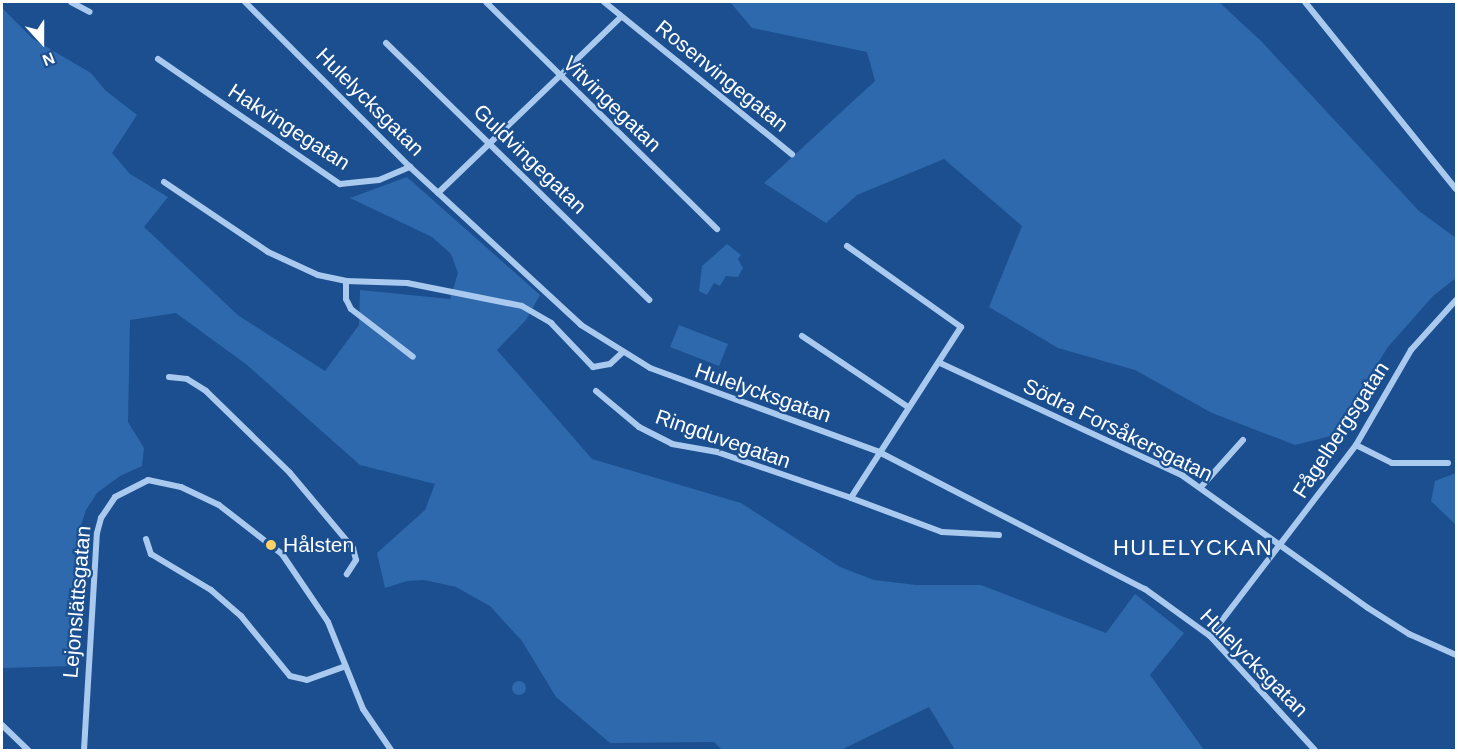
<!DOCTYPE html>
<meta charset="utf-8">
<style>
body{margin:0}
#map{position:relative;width:1458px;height:752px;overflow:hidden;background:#1b4f8f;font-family:Arial,sans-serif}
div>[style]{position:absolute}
.green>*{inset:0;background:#2e69ad}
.round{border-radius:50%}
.minor>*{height:6px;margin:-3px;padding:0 3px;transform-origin:3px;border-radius:3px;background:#a9c9ee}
.dots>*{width:16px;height:16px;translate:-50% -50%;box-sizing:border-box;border:3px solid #1b4f8f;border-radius:50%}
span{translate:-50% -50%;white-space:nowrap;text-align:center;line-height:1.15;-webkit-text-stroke:4.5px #1b4f8f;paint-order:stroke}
.street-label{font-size:21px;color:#fff}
.poi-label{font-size:21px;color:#fff}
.left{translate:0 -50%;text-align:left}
.neighbourhood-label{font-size:22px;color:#fff;letter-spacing:1.5px}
.frame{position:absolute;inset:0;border:3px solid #fff;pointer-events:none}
.north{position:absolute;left:12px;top:12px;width:60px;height:60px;-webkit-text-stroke:4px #1b4f8f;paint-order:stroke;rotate:159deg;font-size:16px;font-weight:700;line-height:24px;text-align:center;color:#fff}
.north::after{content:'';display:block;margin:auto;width:21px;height:27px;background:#fff;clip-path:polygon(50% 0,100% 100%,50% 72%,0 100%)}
</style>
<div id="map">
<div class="green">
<div style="clip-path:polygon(730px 2px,1219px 2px,1261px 41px,1419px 211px,1456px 238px,1456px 278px,1433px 296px,1388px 347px,1331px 436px,1295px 445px,1212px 413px,1135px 370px,1058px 348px,989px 307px,1022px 226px,944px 159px,857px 195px,826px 223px,764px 183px,875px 81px,867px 52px,752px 28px)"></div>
<div style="clip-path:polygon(2px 8px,33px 39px,91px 73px,105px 90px,137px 115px,112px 153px,130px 174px,168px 197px,144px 227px,239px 316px,325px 371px,359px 325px,360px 290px,450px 299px,458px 273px,451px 254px,432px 237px,350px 198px,407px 177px,540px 295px,526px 320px,497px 350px,592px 459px,741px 503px,840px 567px,874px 580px,916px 585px,981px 585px,1106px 633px,1135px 594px,1184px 633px,1150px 675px,1204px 750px,955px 750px,929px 707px,841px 750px,722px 750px,714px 742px,610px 743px,556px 697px,522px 641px,490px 606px,456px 587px,424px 580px,407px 581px,385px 588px,377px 553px,425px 510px,435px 484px,360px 465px,247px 365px,176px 313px,130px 320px,128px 422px,144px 448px,142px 466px,120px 476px,97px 493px,86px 510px,81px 525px,73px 666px,2px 668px)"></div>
<div style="clip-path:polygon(727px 244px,741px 255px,738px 259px,743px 268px,738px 277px,726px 276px,720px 286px,714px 283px,707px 295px,699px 291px,702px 266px)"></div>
<div style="clip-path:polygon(679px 325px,728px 344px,719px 366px,670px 347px)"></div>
<div style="clip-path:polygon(1456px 473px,1456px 525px,1431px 501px,1435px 481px)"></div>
<div class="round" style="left:512px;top:681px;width:14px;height:14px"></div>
</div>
<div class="minor">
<div style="left:71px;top:2px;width:21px;rotate:28deg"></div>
<div style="left:245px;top:2px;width:233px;rotate:45deg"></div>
<div style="left:410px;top:167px;width:233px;rotate:42.7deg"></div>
<div style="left:581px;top:325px;width:81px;rotate:31.9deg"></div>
<div style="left:650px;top:368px;width:244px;rotate:20.1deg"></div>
<div style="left:879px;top:452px;width:299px;rotate:27.3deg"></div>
<div style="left:1145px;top:589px;width:80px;rotate:35.9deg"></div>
<div style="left:1210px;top:636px;width:155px;rotate:47.4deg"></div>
<div style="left:486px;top:2px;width:324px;rotate:44.5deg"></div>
<div style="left:604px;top:2px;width:242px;rotate:39deg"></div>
<div style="left:1305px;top:2px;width:240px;rotate:51.1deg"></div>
<div style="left:386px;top:43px;width:368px;rotate:44.3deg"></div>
<div style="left:158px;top:59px;width:221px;rotate:34.5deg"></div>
<div style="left:340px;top:184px;width:39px;rotate:-6deg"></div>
<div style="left:379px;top:180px;width:34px;rotate:-23deg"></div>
<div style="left:164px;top:182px;width:125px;rotate:33.9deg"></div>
<div style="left:268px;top:252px;width:55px;rotate:24.7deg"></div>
<div style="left:318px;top:275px;width:29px;rotate:12deg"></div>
<div style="left:346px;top:281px;width:61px;rotate:1.9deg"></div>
<div style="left:407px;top:283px;width:117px;rotate:11.3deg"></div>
<div style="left:522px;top:306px;width:34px;rotate:30deg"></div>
<div style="left:551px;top:323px;width:61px;rotate:46.3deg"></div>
<div style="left:593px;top:367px;width:17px;rotate:-10deg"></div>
<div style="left:610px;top:364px;width:18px;rotate:-43deg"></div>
<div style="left:438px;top:193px;width:254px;rotate:-43.9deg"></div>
<div style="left:847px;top:246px;width:140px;rotate:35.4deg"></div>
<div style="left:961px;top:327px;width:203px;rotate:122.8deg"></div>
<div style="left:851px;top:498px;width:97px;rotate:20.5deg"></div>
<div style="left:942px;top:532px;width:57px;rotate:3deg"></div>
<div style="left:346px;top:281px;width:18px;rotate:90deg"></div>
<div style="left:346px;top:299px;width:11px;rotate:63deg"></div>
<div style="left:351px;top:309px;width:78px;rotate:37.7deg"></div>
<div style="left:802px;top:336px;width:128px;rotate:33.8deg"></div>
<div style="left:940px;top:363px;width:268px;rotate:24.9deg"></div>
<div style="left:1183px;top:476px;width:227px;rotate:35.5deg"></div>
<div style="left:1368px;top:608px;width:49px;rotate:32.4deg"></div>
<div style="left:1409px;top:634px;width:51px;rotate:24.1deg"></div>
<div style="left:169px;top:377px;width:18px;rotate:6deg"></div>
<div style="left:187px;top:379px;width:22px;rotate:32deg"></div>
<div style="left:206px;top:391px;width:117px;rotate:44.3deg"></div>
<div style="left:290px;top:473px;width:98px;rotate:50deg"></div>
<div style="left:353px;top:548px;width:12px;rotate:76deg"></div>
<div style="left:356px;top:560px;width:17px;rotate:123deg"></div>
<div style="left:596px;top:391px;width:56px;rotate:39.9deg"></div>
<div style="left:639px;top:427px;width:37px;rotate:27deg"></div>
<div style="left:672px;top:444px;width:46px;rotate:10.1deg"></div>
<div style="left:717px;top:452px;width:142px;rotate:18.9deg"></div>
<div style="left:1356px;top:445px;width:40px;rotate:26.6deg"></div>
<div style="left:1392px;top:463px;width:56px"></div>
<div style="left:1201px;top:487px;width:63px;rotate:-48.2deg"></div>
<div style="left:146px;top:539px;width:16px;rotate:72deg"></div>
<div style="left:151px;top:554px;width:70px;rotate:31deg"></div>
<div style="left:211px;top:590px;width:40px;rotate:41deg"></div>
<div style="left:241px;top:616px;width:77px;rotate:50.8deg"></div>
<div style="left:290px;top:676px;width:17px;rotate:13deg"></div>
<div style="left:307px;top:680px;width:41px;rotate:-19.7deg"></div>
<div style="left:1210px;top:636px;width:240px;rotate:-52.6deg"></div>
<div style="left:1356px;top:445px;width:110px;rotate:-59.9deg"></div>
<div style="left:1411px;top:350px;width:67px;rotate:-48deg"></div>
<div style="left:2px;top:725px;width:36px;rotate:44deg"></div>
<div style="left:84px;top:750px;width:217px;rotate:-86.6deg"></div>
<div style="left:97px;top:533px;width:16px;rotate:-75deg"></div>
<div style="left:101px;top:518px;width:25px;rotate:-56deg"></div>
<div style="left:115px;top:497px;width:37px;rotate:-27deg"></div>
<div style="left:148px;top:480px;width:34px;rotate:12deg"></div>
<div style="left:181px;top:487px;width:42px;rotate:25.3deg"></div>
<div style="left:219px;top:505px;width:80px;rotate:37.9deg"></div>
<div style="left:282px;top:554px;width:82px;rotate:55.9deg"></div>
<div style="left:328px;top:622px;width:94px;rotate:68.1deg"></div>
<div style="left:363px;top:709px;width:50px;rotate:55.7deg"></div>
</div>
<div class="dots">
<div style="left:271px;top:545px;background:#ffd166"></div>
</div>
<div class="street-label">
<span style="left:722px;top:76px;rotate:39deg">Rosenvingegatan</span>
<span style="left:370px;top:102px;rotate:45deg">Hulelycksgatan</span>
<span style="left:612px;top:104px;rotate:44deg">Vitvingegatan</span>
<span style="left:289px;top:127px;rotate:33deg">Hakvingegatan</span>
<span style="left:530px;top:159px;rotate:44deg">Guldvingegatan</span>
<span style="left:763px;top:393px;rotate:19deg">Hulelycksgatan</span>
<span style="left:1118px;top:430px;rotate:26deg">Södra Forsåkersgatan</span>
<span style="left:1341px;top:430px;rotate:-57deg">Fågelbergsgatan</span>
<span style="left:723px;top:439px;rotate:19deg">Ringduvegatan</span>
<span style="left:77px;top:602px;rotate:-85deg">Lejonslättsgatan</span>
<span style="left:1254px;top:663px;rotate:45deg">Hulelycksgatan</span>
</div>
<div class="poi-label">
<span class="left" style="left:283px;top:545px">Hålsten</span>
</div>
<div class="neighbourhood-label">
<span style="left:1193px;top:548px">HULELYCKAN</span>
</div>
<div class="frame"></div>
<div class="north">N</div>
</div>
